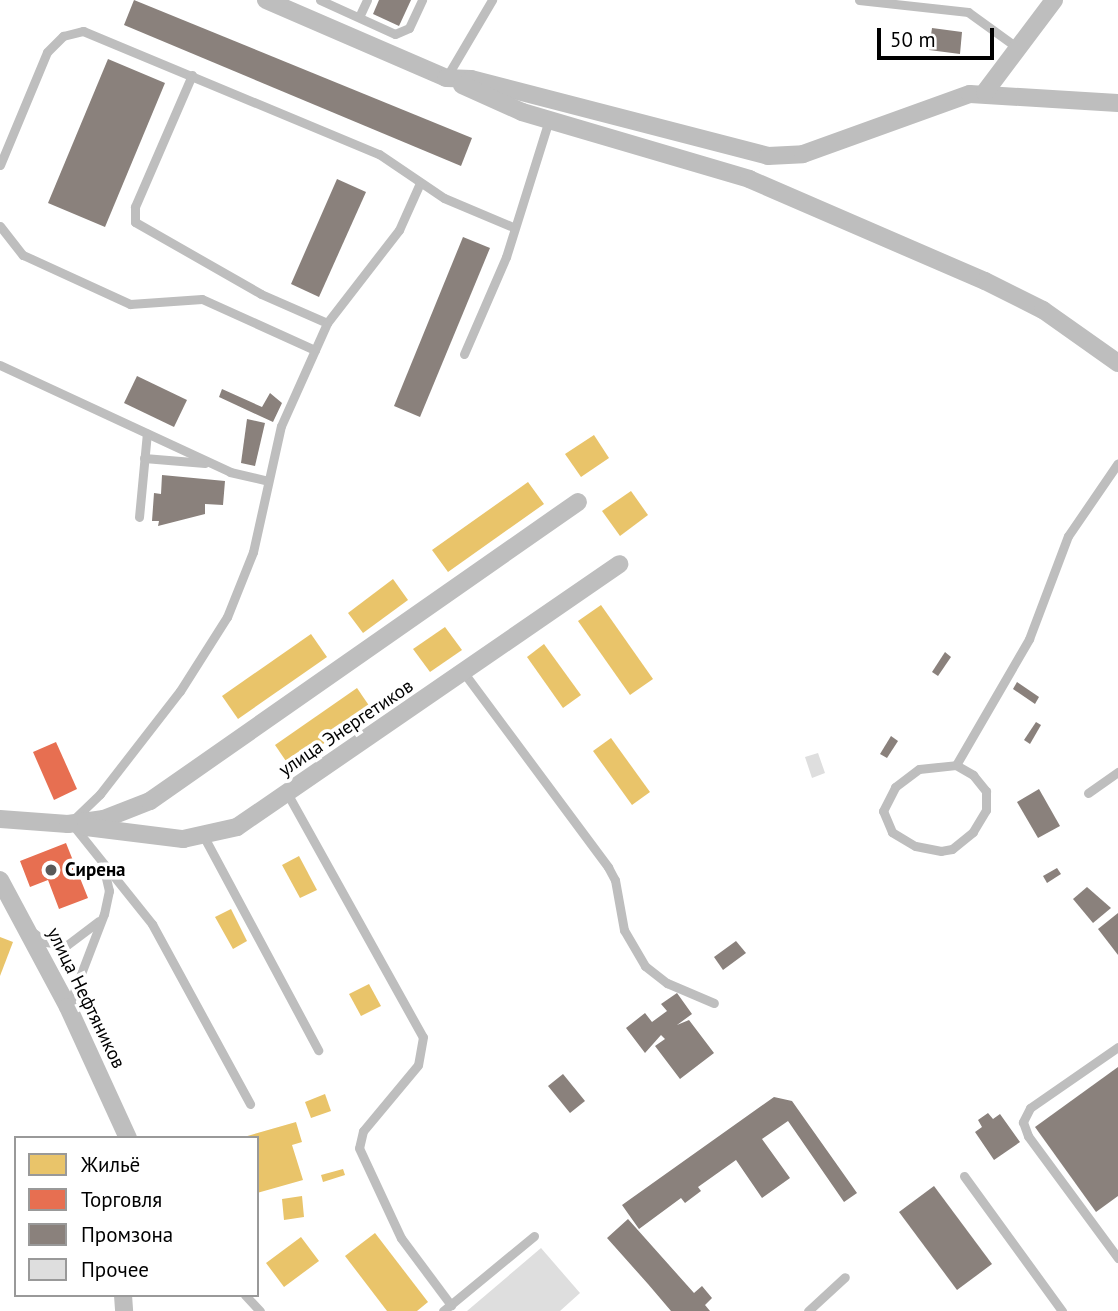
<!DOCTYPE html>
<meta charset="utf-8">
<style>
body{margin:0}
#map{position:relative;width:1118px;height:1311px;overflow:hidden;background:#fff;font-family:"PT Sans",sans-serif}
div>[style]{position:absolute}
.homes>*{inset:0;background:#e9c46a}
.shops>*{inset:0;background:#e76f51}
.industry>*{inset:0;background:#8a817c}
.building>*{inset:0;background:#dedede}
.service>*{height:9px;margin:-4.5px;padding:0 4.5px;transform-origin:4.5px;border-radius:4.5px;background:#bebebe}
.minor>*{height:18px;margin:-9px;padding:0 9px;transform-origin:9px;border-radius:9px;background:#bebebe}
.dots>*{width:19px;height:19px;translate:-50% -50%;box-sizing:border-box;border:4px solid #fff;border-radius:50%}
span{translate:-50% -50%;white-space:nowrap;text-align:center;line-height:1.15;-webkit-text-stroke:7px #fff;paint-order:stroke}
.street-label{font-size:19px;color:#000}
.poi-label{font-size:19px;color:#000;font-weight:700}
.left{translate:0 -50%;text-align:left}
.legend{position:absolute;left:14px;top:1136px;width:245px;height:161px;box-sizing:border-box;background:#fff;border:2px solid #999;margin:0;padding:9px 12px;list-style:none;font-size:21px;color:#000}
.legend li{display:flex;align-items:center;gap:14px;height:35px}
.legend b{width:35px;border:2px solid #999}
.scale{position:absolute;left:877px;top:28px;width:117px;height:32px;box-sizing:border-box;border:4px solid #000;border-top:0;padding-left:9px;font-size:21px;line-height:24px;white-space:nowrap;color:#000;-webkit-text-stroke:5px #fff;paint-order:stroke}
</style>
<div id="map">
<div class="homes">
<div style="clip-path:polygon(594px 435px,609px 458px,581px 477px,565px 454px)"></div>
<div style="clip-path:polygon(528px 482px,544px 504px,448px 572px,432px 550px)"></div>
<div style="clip-path:polygon(631px 491px,648px 515px,620px 536px,602px 511px)"></div>
<div style="clip-path:polygon(393px 579px,408px 600px,363px 633px,348px 613px)"></div>
<div style="clip-path:polygon(601px 605px,653px 679px,630px 695px,578px 621px)"></div>
<div style="clip-path:polygon(445px 627px,462px 650px,430px 672px,413px 649px)"></div>
<div style="clip-path:polygon(311px 634px,327px 657px,238px 719px,222px 696px)"></div>
<div style="clip-path:polygon(544px 644px,581px 695px,563px 708px,527px 657px)"></div>
<div style="clip-path:polygon(357px 688px,372px 710px,290px 767px,275px 745px)"></div>
<div style="clip-path:polygon(611px 738px,650px 792px,632px 805px,593px 751px)"></div>
<div style="clip-path:polygon(299px 856px,317px 890px,300px 898px,282px 865px)"></div>
<div style="clip-path:polygon(231px 909px,247px 941px,233px 949px,215px 917px)"></div>
<div style="clip-path:polygon(0 937px,13px 942px,0 976px)"></div>
<div style="clip-path:polygon(369px 984px,381px 1006px,361px 1016px,349px 994px)"></div>
<div style="clip-path:polygon(325px 1094px,331px 1111px,311px 1118px,305px 1102px)"></div>
<div style="clip-path:polygon(296px 1122px,302px 1142px,292px 1145px,303px 1180px,257px 1193px,257px 1138px,244px 1137px)"></div>
<div style="clip-path:polygon(343px 1169px,345px 1175px,323px 1182px,321px 1175px)"></div>
<div style="clip-path:polygon(302px 1196px,304px 1217px,284px 1220px,282px 1199px)"></div>
<div style="clip-path:polygon(375px 1233px,428px 1302px,417px 1311px,387px 1311px,345px 1256px)"></div>
<div style="clip-path:polygon(301px 1237px,319px 1261px,284px 1287px,266px 1263px)"></div>
</div>
<div class="shops">
<div style="clip-path:polygon(56px 742px,77px 789px,54px 800px,33px 752px)"></div>
<div style="clip-path:polygon(66px 843px,88px 898px,59px 909px,48px 880px,30px 887px,20px 861px)"></div>
</div>
<div class="industry">
<div style="clip-path:polygon(134px 0,472px 138px,461px 166px,124px 25px)"></div>
<div style="clip-path:polygon(379px 0,411px 0,399px 26px,373px 14px)"></div>
<div style="clip-path:polygon(932px 28px,962px 32px,960px 54px,929px 50px)"></div>
<div style="clip-path:polygon(108px 59px,165px 83px,105px 227px,48px 203px)"></div>
<div style="clip-path:polygon(337px 179px,366px 192px,319px 297px,291px 284px)"></div>
<div style="clip-path:polygon(463px 237px,490px 248px,420px 417px,394px 406px)"></div>
<div style="clip-path:polygon(137px 376px,187px 400px,174px 427px,124px 403px)"></div>
<div style="clip-path:polygon(222px 389px,262px 407px,270px 393px,282px 403px,273px 422px,219px 397px)"></div>
<div style="clip-path:polygon(247px 419px,265px 423px,255px 466px,241px 463px)"></div>
<div style="clip-path:polygon(162px 475px,225px 481px,223px 505px,205px 504px,205px 514px,158px 526px,159px 521px,152px 521px,154px 493px,161px 494px)"></div>
<div style="clip-path:polygon(945px 652px,951px 657px,938px 676px,932px 672px)"></div>
<div style="clip-path:polygon(1017px 682px,1039px 697px,1035px 704px,1013px 689px)"></div>
<div style="clip-path:polygon(1036px 722px,1041px 725px,1030px 744px,1024px 740px)"></div>
<div style="clip-path:polygon(891px 736px,898px 741px,887px 758px,880px 754px)"></div>
<div style="clip-path:polygon(1039px 789px,1060px 826px,1038px 838px,1017px 802px)"></div>
<div style="clip-path:polygon(1057px 868px,1061px 874px,1047px 883px,1043px 876px)"></div>
<div style="clip-path:polygon(1087px 887px,1111px 908px,1093px 923px,1073px 899px)"></div>
<div style="clip-path:polygon(1118px 913px,1118px 955px,1098px 929px)"></div>
<div style="clip-path:polygon(736px 941px,746px 953px,723px 970px,714px 957px)"></div>
<div style="clip-path:polygon(677px 993px,692px 1014px,677px 1025px,689px 1020px,714px 1053px,680px 1079px,655px 1046px,665px 1039px,661px 1035px,645px 1053px,626px 1028px,645px 1013px,652px 1022px,667px 1011px,661px 1004px)"></div>
<div style="clip-path:polygon(1118px 1067px,1118px 1196px,1096px 1212px,1035px 1127px)"></div>
<div style="clip-path:polygon(563px 1074px,585px 1101px,570px 1113px,548px 1086px)"></div>
<div style="clip-path:polygon(774px 1097px,792px 1101px,857px 1193px,844px 1202px,788px 1121px,762px 1139px,790px 1178px,762px 1198px,736px 1160px,698px 1187px,701px 1191px,685px 1203px,681px 1198px,639px 1229px,622px 1205px)"></div>
<div style="clip-path:polygon(988px 1113px,993px 1119px,1000px 1114px,1020px 1142px,994px 1160px,975px 1132px,982px 1127px,978px 1120px)"></div>
<div style="clip-path:polygon(934px 1186px,992px 1264px,957px 1290px,899px 1212px)"></div>
<div style="clip-path:polygon(628px 1219px,694px 1293px,702px 1286px,712px 1298px,705px 1305px,710px 1311px,671px 1311px,648px 1284px,607px 1238px)"></div>
</div>
<div class="building">
<div style="clip-path:polygon(818px 753px,825px 773px,812px 778px,805px 757px)"></div>
<div style="clip-path:polygon(541px 1248px,580px 1293px,560px 1311px,467px 1311px)"></div>
</div>
<div class="service">
<div style="left:320px;top:0;width:82px;rotate:24.4deg"></div>
<div style="left:395px;top:34px;width:15px;rotate:-23deg"></div>
<div style="left:409px;top:28px;width:31px;rotate:-65deg"></div>
<div style="left:859px;top:0;width:110px;rotate:6.3deg"></div>
<div style="left:968px;top:12px;width:62px;rotate:35.8deg"></div>
<div style="left:359px;top:17px;width:19px;rotate:-65deg"></div>
<div style="left:192px;top:75px;width:144px;rotate:113.4deg"></div>
<div style="left:135px;top:207px;width:15px;rotate:90deg"></div>
<div style="left:135px;top:222px;width:145px;rotate:29.7deg"></div>
<div style="left:261px;top:294px;width:72px;rotate:23.7deg"></div>
<div style="left:446px;top:78px;width:91px;rotate:-59.5deg"></div>
<div style="left:0;top:165px;width:122px;rotate:-67.4deg"></div>
<div style="left:47px;top:52px;width:23px;rotate:-45deg"></div>
<div style="left:63px;top:36px;width:21px;rotate:-14deg"></div>
<div style="left:83px;top:31px;width:321px;rotate:22.6deg"></div>
<div style="left:379px;top:154px;width:78px;rotate:34.1deg"></div>
<div style="left:444px;top:198px;width:75px;rotate:22.8deg"></div>
<div style="left:0;top:226px;width:37px;rotate:52deg"></div>
<div style="left:23px;top:255px;width:118px;rotate:24.6deg"></div>
<div style="left:130px;top:304px;width:72px;rotate:-4deg"></div>
<div style="left:202px;top:299px;width:124px;rotate:24.3deg"></div>
<div style="left:464px;top:354px;width:106px;rotate:-66.6deg"></div>
<div style="left:506px;top:257px;width:144px;rotate:-72.6deg"></div>
<div style="left:0;top:365px;width:254px;rotate:24.9deg"></div>
<div style="left:230px;top:472px;width:39px;rotate:13deg"></div>
<div style="left:144px;top:458px;width:61px;rotate:4.7deg"></div>
<div style="left:139px;top:517px;width:84px;rotate:-84.6deg"></div>
<div style="left:464px;top:673px;width:242px;rotate:53.4deg"></div>
<div style="left:608px;top:867px;width:15px;rotate:62deg"></div>
<div style="left:615px;top:880px;width:51px;rotate:79.8deg"></div>
<div style="left:624px;top:930px;width:42px;rotate:59.7deg"></div>
<div style="left:645px;top:966px;width:28px;rotate:38deg"></div>
<div style="left:667px;top:983px;width:51px;rotate:23.1deg"></div>
<div style="left:956px;top:765px;width:146px;rotate:-59.9deg"></div>
<div style="left:1029px;top:639px;width:110px;rotate:-69.3deg"></div>
<div style="left:1068px;top:536px;width:88px;rotate:-55.6deg"></div>
<div style="left:956px;top:765px;width:20px;rotate:30deg"></div>
<div style="left:973px;top:775px;width:21px;rotate:51deg"></div>
<div style="left:986px;top:791px;width:19px;rotate:90deg"></div>
<div style="left:986px;top:810px;width:26px;rotate:121deg"></div>
<div style="left:973px;top:832px;width:27px;rotate:141deg"></div>
<div style="left:952px;top:849px;width:11px;rotate:170deg"></div>
<div style="left:941px;top:851px;width:26px;rotate:-169deg"></div>
<div style="left:915px;top:846px;width:27px;rotate:-149deg"></div>
<div style="left:892px;top:832px;width:23px;rotate:-113deg"></div>
<div style="left:883px;top:811px;width:27px;rotate:-63deg"></div>
<div style="left:895px;top:787px;width:30px;rotate:-37deg"></div>
<div style="left:919px;top:769px;width:37px;rotate:-6deg"></div>
<div style="left:287px;top:793px;width:279px;rotate:60.9deg"></div>
<div style="left:423px;top:1037px;width:28px;rotate:100deg"></div>
<div style="left:418px;top:1065px;width:86px;rotate:129.8deg"></div>
<div style="left:363px;top:1131px;width:17px;rotate:103deg"></div>
<div style="left:359px;top:1148px;width:99px;rotate:65deg"></div>
<div style="left:401px;top:1238px;width:84px;rotate:53.3deg"></div>
<div style="left:1088px;top:793px;width:37px;rotate:-35deg"></div>
<div style="left:72px;top:821px;width:39px;rotate:-44deg"></div>
<div style="left:100px;top:794px;width:130px;rotate:-52.2deg"></div>
<div style="left:180px;top:691px;width:88px;rotate:-57.6deg"></div>
<div style="left:227px;top:617px;width:70px;rotate:-68.2deg"></div>
<div style="left:253px;top:552px;width:129px;rotate:-77.5deg"></div>
<div style="left:281px;top:426px;width:113px;rotate:-65.9deg"></div>
<div style="left:327px;top:323px;width:118px;rotate:-52.3deg"></div>
<div style="left:399px;top:230px;width:51px;rotate:-65.9deg"></div>
<div style="left:76px;top:829px;width:122px;rotate:51.3deg"></div>
<div style="left:152px;top:924px;width:205px;rotate:61.4deg"></div>
<div style="left:204px;top:837px;width:242px;rotate:61.8deg"></div>
<div style="left:34px;top:933px;width:15px;rotate:37deg"></div>
<div style="left:46px;top:942px;width:21px;rotate:8deg"></div>
<div style="left:67px;top:945px;width:40px;rotate:-37deg"></div>
<div style="left:69px;top:1005px;width:97px;rotate:-69deg"></div>
<div style="left:104px;top:914px;width:24px;rotate:-78deg"></div>
<div style="left:109px;top:891px;width:18px;rotate:-103deg"></div>
<div style="left:1118px;top:1047px;width:107px;rotate:145.3deg"></div>
<div style="left:1030px;top:1108px;width:16px;rotate:117deg"></div>
<div style="left:1023px;top:1122px;width:15px;rotate:70deg"></div>
<div style="left:1028px;top:1136px;width:152px;rotate:53.6deg"></div>
<div style="left:964px;top:1176px;width:167px;rotate:54deg"></div>
<div style="left:245px;top:1295px;width:22px;rotate:47deg"></div>
<div style="left:443px;top:1311px;width:118px;rotate:-39.5deg"></div>
<div style="left:808px;top:1311px;width:50px;rotate:-42.6deg"></div>
</div>
<div class="minor">
<div style="left:266px;top:0;width:196px;rotate:23.4deg"></div>
<div style="left:446px;top:78px;width:25px;rotate:2deg"></div>
<div style="left:471px;top:79px;width:307px;rotate:14.5deg"></div>
<div style="left:768px;top:156px;width:35px;rotate:-3deg"></div>
<div style="left:803px;top:154px;width:177px;rotate:-19.8deg"></div>
<div style="left:970px;top:94px;width:148px;rotate:3.5deg"></div>
<div style="left:462px;top:85px;width:66px;rotate:24.2deg"></div>
<div style="left:522px;top:112px;width:237px;rotate:16.4deg"></div>
<div style="left:749px;top:179px;width:257px;rotate:23.4deg"></div>
<div style="left:985px;top:281px;width:65px;rotate:26.6deg"></div>
<div style="left:1043px;top:310px;width:92px;rotate:35.2deg"></div>
<div style="left:985px;top:92px;width:115px;rotate:-53.1deg"></div>
<div style="left:0;top:819px;width:68px;rotate:4.2deg"></div>
<div style="left:68px;top:824px;width:36px;rotate:-8deg"></div>
<div style="left:104px;top:819px;width:49px;rotate:-21.4deg"></div>
<div style="left:150px;top:801px;width:522px;rotate:-34.94deg"></div>
<div style="left:86px;top:827px;width:98px;rotate:7.1deg"></div>
<div style="left:183px;top:839px;width:55px;rotate:-12.5deg"></div>
<div style="left:237px;top:827px;width:464px;rotate:-34.5deg"></div>
<div style="left:0;top:880px;width:144px;rotate:61.8deg"></div>
<div style="left:68px;top:1007px;width:144px;rotate:65.4deg"></div>
<div style="left:123px;top:1295px;width:16px;rotate:86deg"></div>
</div>
<div class="dots">
<div style="left:51px;top:870px;background:#595959"></div>
</div>
<div class="street-label">
<span style="left:346px;top:728px;rotate:-34deg">улица Энергетиков</span>
<span style="left:86px;top:998px;rotate:64deg">улица Нефтяников</span>
</div>
<div class="poi-label">
<span class="left" style="left:65px;top:870px">Сирена</span>
</div>
<ul class="legend">
<li><b style="height:19px;background:#e9c46a"></b>Жильё</li>
<li><b style="height:19px;background:#e76f51"></b>Торговля</li>
<li><b style="height:19px;background:#8a817c"></b>Промзона</li>
<li><b style="height:19px;background:#dedede"></b>Прочее</li>
</ul>
<div class="scale">50 m</div>
</div>
